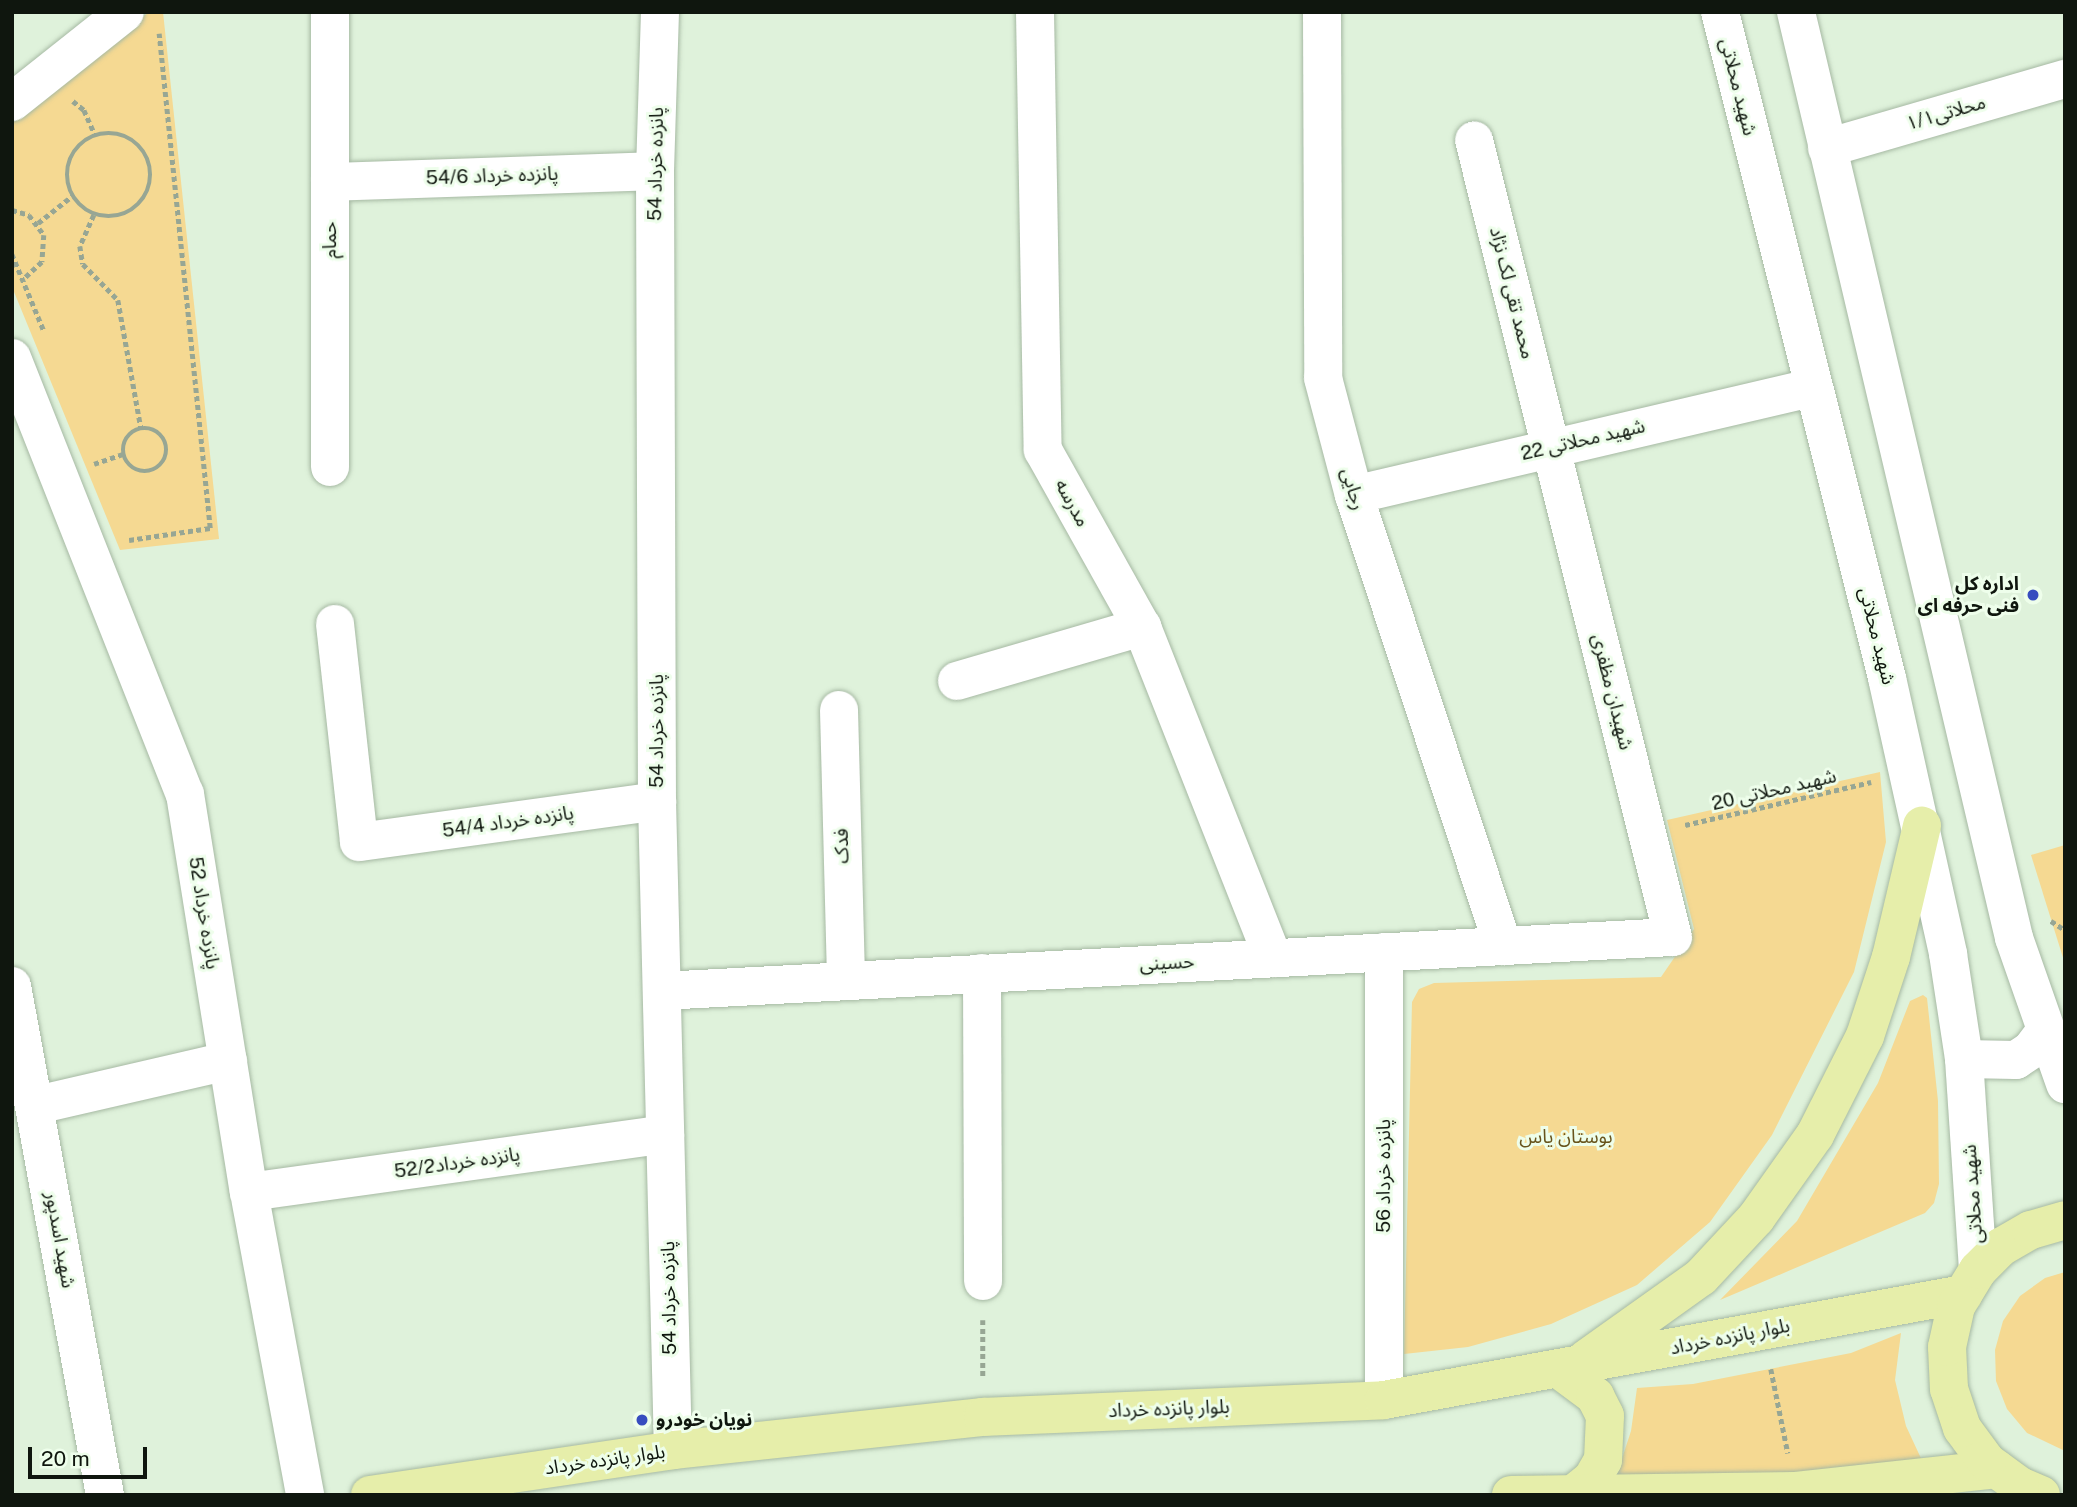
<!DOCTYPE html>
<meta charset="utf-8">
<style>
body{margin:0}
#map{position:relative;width:2077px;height:1507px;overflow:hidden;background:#dff2db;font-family:"Public Sans","Noto Sans Arabic",sans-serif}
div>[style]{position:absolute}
.green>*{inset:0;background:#f5d992}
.path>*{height:4.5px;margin-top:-2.25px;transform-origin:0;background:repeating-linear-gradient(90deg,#97a694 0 5px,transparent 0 8.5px)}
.path>.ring{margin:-2.25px;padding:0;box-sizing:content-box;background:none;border:4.5px solid #97a694;border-radius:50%}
.roads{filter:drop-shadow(0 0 2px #a6b9a3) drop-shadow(0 0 2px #a6b9a3)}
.minor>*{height:38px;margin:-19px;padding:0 19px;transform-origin:19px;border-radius:19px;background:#fff}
.tertiary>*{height:38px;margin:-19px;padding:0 19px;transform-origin:19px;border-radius:19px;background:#fff}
.secondary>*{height:38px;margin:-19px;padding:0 19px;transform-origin:19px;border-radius:19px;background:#fff}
.primary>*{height:38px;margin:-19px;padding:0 19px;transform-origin:19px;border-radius:19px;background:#e6eeaa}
.dots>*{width:19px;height:19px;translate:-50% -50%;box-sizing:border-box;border:4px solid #eefeeb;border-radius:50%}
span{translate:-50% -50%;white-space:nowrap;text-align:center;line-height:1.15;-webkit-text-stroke:6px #eefeeb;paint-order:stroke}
.street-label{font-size:19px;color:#0f160e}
.poi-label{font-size:19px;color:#0f160e;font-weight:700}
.right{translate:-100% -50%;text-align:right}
.left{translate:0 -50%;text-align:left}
.park-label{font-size:19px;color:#68541c}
.frame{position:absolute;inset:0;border:14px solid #0f160e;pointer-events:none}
.scale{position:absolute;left:28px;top:1447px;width:119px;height:32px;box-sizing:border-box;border:4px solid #0f160e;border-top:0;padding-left:9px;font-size:21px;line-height:24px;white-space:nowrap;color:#0f160e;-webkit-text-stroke:5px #eefeeb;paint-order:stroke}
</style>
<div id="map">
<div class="green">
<div style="clip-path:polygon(149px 12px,163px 12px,219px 539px,120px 550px,12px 287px,12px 123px)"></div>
<div style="clip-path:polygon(1880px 772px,1886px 842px,1854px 972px,1772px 1135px,1710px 1222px,1637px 1285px,1551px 1324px,1468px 1347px,1404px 1354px,1412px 1002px,1419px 989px,1434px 983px,1661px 977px,1694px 929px,1667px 820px)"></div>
<div style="clip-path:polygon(2065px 845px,2065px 964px,2031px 855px)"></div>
<div style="clip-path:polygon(1923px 995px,1927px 998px,1938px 1101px,1939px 1184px,1934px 1203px,1925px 1213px,1720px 1300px,1797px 1221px,1878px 1083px,1910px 1001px)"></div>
<div style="clip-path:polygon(2065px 1272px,2065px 1451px,2027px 1433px,2007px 1409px,1996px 1381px,1995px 1350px,2003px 1321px,2020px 1296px,2045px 1278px)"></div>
<div style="clip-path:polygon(1901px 1333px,1895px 1380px,1906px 1426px,1925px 1467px,1615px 1480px,1631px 1431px,1637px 1388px,1693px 1384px,1851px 1353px)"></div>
</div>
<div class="path">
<div style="left:73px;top:101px;width:14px;rotate:39deg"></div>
<div style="left:84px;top:110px;width:27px;rotate:66deg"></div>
<div class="ring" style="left:67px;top:133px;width:79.5px;height:79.5px"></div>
<div style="left:12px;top:210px;width:18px;rotate:16deg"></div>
<div style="left:29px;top:215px;width:25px;rotate:53deg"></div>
<div style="left:44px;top:235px;width:27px;rotate:94deg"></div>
<div style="left:42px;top:262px;width:26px;rotate:137deg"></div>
<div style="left:94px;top:215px;width:34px;rotate:114deg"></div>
<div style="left:80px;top:246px;width:18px;rotate:81deg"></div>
<div style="left:83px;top:264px;width:50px;rotate:45.8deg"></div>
<div style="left:118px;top:300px;width:130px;rotate:79.8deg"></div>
<div style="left:38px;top:223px;width:43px;rotate:-38.5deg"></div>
<div style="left:12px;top:254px;width:83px;rotate:67.4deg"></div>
<div class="ring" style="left:123px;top:428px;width:39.5px;height:39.5px"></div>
<div style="left:94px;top:464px;width:31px;rotate:-19deg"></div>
<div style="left:129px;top:540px;width:82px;rotate:-8.4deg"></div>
<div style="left:210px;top:528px;width:497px;rotate:-95.9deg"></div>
<div style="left:1685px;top:825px;width:191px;rotate:-13deg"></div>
<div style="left:2051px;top:921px;width:17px;rotate:33deg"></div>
<div style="left:983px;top:1320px;width:57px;rotate:90deg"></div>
<div style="left:1771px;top:1369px;width:86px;rotate:78.6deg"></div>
</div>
<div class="roads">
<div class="minor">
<div style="left:330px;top:12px;width:455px;rotate:90deg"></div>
<div style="left:660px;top:12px;width:159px;rotate:91.8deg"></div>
<div style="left:655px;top:171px;width:630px;rotate:89.82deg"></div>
<div style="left:657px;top:801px;width:649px;rotate:88.59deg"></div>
<div style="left:1035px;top:12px;width:438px;rotate:89deg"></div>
<div style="left:1043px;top:450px;width:203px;rotate:60.8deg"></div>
<div style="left:1142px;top:627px;width:356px;rotate:68.4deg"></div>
<div style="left:1322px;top:12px;width:366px;rotate:89.8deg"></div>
<div style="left:1323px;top:378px;width:121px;rotate:75.2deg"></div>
<div style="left:1354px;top:495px;width:475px;rotate:71.7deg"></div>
<div style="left:12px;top:102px;width:144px;rotate:-38.5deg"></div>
<div style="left:1827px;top:148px;width:248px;rotate:-16.2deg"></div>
<div style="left:330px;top:182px;width:325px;rotate:-1.9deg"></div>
<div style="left:12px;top:358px;width:469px;rotate:68.4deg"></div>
<div style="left:185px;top:794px;width:403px;rotate:80.9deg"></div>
<div style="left:249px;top:1192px;width:308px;rotate:79.5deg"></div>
<div style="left:1354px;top:495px;width:472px;rotate:-13.2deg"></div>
<div style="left:335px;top:624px;width:219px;rotate:83.7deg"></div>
<div style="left:359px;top:842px;width:301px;rotate:-7.8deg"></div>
<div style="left:957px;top:681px;width:193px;rotate:-16.3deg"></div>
<div style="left:839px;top:710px;width:271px;rotate:88.5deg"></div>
<div style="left:1384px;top:952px;width:448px;rotate:90deg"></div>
<div style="left:982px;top:973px;width:308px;rotate:89.8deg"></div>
<div style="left:662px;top:991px;width:1012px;rotate:-3.06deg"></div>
<div style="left:1673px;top:937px;width:821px;rotate:-104.02deg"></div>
<div style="left:37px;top:1105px;width:196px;rotate:-13deg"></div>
<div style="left:249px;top:1192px;width:420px;rotate:-7.9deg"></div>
</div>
<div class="tertiary">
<div style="left:12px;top:986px;width:517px;rotate:79.65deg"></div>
</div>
<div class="secondary">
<div style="left:1720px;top:12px;width:687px;rotate:75.92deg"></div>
<div style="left:1887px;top:678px;width:283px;rotate:77.5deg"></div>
<div style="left:1948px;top:954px;width:106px;rotate:81.3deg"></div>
<div style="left:1964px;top:1059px;width:211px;rotate:86.2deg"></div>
<div style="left:1796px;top:12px;width:951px;rotate:76.75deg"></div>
<div style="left:2014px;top:938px;width:155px;rotate:70.7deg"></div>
<div style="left:1964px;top:1059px;width:52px;rotate:1.1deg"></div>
<div style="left:2016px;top:1060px;width:18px;rotate:-34deg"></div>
<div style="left:2031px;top:1050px;width:25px;rotate:-53deg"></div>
</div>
<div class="primary">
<div style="left:1586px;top:1359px;width:141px;rotate:-35.5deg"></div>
<div style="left:1701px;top:1277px;width:81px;rotate:-47deg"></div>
<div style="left:1756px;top:1218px;width:102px;rotate:-54.6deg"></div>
<div style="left:1815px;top:1135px;width:111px;rotate:-63.2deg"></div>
<div style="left:1865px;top:1036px;width:83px;rotate:-71.8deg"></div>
<div style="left:1891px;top:957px;width:135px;rotate:-76.7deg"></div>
<div style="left:1560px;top:1370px;width:44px;rotate:36.6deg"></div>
<div style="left:1595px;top:1396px;width:22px;rotate:63deg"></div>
<div style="left:1605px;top:1416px;width:44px;rotate:92.6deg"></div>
<div style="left:1603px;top:1460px;width:22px;rotate:120deg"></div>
<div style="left:1592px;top:1479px;width:22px;rotate:141deg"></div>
<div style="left:370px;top:1495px;width:306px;rotate:-8.4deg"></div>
<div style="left:673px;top:1450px;width:312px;rotate:-6.1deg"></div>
<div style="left:983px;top:1417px;width:401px;rotate:-2.4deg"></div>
<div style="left:1384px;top:1400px;width:589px;rotate:-10.37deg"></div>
<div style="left:1511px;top:1495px;width:285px;rotate:-0.8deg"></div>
<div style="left:1796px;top:1491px;width:202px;rotate:-6.2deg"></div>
<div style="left:2041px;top:1495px;width:23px;rotate:-157deg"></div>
<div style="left:2020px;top:1486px;width:41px;rotate:-144deg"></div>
<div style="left:1987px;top:1462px;width:42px;rotate:-126.3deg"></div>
<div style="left:1962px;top:1428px;width:41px;rotate:-108.4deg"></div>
<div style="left:1949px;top:1389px;width:42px;rotate:-92.7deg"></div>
<div style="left:1947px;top:1347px;width:42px;rotate:-77.6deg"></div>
<div style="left:1956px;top:1306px;width:42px;rotate:-58.6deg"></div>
<div style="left:1978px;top:1270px;width:33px;rotate:-45deg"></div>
<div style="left:2001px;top:1247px;width:34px;rotate:-30deg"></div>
<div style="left:2031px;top:1230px;width:35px;rotate:-16deg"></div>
</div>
</div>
<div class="dots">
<div style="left:2033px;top:595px;background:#374dbf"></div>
<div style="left:642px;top:1420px;background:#374dbf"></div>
</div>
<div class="street-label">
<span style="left:1738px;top:87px;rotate:76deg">شهید محلاتی</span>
<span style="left:1946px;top:113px;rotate:-16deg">محلاتی۱/۱</span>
<span style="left:656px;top:164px;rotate:-89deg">پانزده خرداد 54</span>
<span style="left:492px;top:176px;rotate:-2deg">پانزده خرداد 54/6</span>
<span style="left:330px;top:240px;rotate:-90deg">حمام</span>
<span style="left:1512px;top:293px;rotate:76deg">محمد تقی لک نژاد</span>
<span style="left:1583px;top:440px;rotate:-13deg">شهید محلاتی 22</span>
<span style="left:1353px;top:489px;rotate:74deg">رجایی</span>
<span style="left:1072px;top:503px;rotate:61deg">مدرسه</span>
<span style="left:1877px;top:636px;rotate:76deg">شهید محلاتی</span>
<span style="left:1612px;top:692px;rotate:76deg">شهیدان مظفری</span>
<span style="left:657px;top:731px;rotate:-90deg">پانزده خرداد 54</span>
<span style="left:1774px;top:790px;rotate:-13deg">شهید محلاتی 20</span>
<span style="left:508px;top:822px;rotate:-8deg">پانزده خرداد 54/4</span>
<span style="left:842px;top:846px;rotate:-92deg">فدک</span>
<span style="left:204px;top:913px;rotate:81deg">پانزده خرداد 52</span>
<span style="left:1167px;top:963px;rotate:-3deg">حسینی</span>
<span style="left:457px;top:1163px;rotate:-8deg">پانزده خرداد52/2</span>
<span style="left:1384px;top:1176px;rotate:-90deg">پانزده خرداد 56</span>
<span style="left:1973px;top:1194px;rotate:-94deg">شهید محلاتی</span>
<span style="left:60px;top:1240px;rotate:80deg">شهید اسدپور</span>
<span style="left:669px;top:1298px;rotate:-91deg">پانزده خرداد 54</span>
<span style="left:1730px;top:1337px;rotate:-11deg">بلوار پانزده خرداد</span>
<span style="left:1169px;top:1409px;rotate:-2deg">بلوار پانزده خرداد</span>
<span style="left:605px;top:1460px;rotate:-8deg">بلوار پانزده خرداد</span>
</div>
<div class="poi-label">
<span class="right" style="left:2019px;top:595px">اداره کل<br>فنی حرفه ای</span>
<span class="left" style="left:656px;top:1420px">نویان خودرو</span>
</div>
<div class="park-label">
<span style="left:1566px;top:1137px">بوستان یاس</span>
</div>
<div class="frame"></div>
<div class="scale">20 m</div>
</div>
